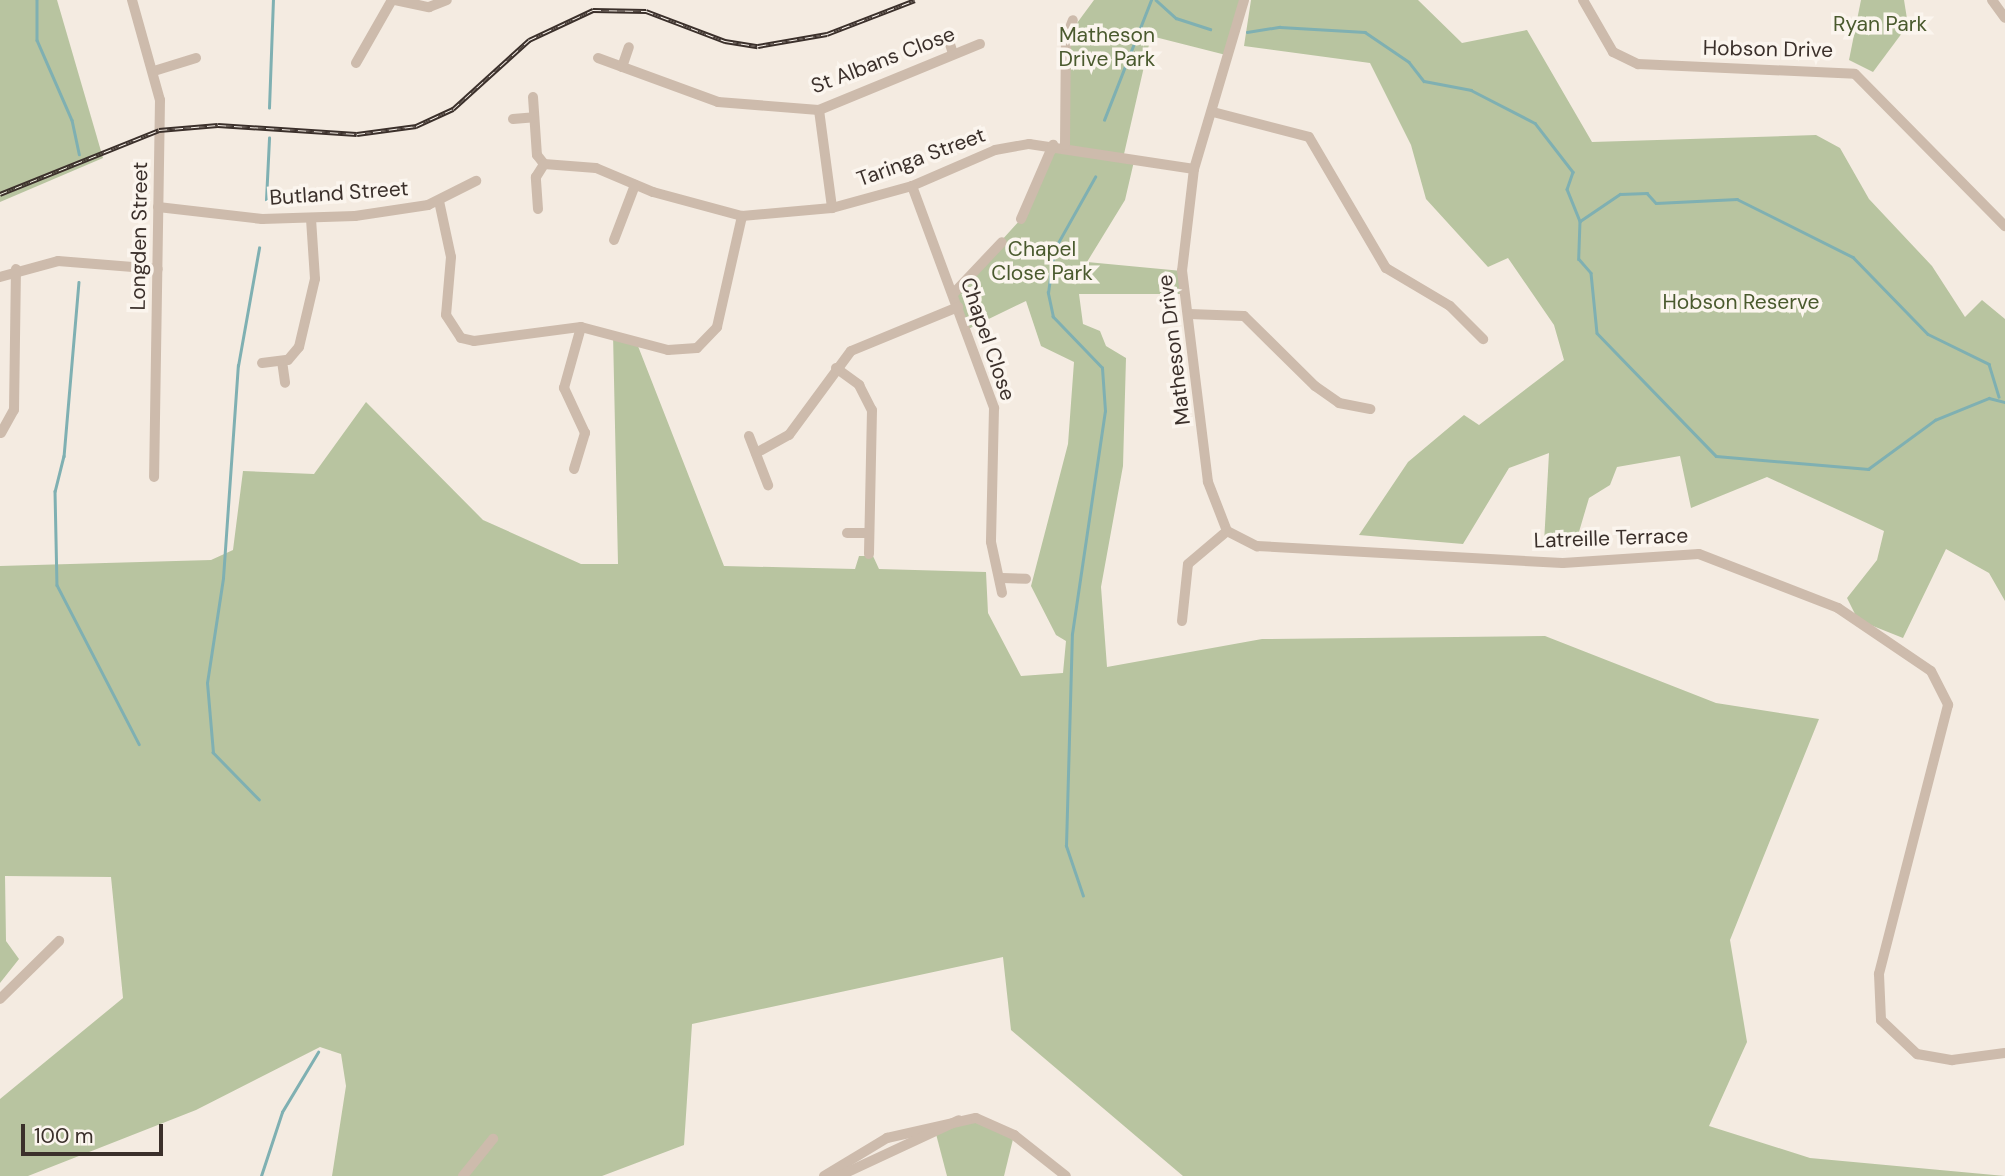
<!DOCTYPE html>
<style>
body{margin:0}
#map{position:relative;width:2005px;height:1176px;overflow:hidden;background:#f4ebe1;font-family:"DM Sans",sans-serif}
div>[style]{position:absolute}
.green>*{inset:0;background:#b8c4a0}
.stream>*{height:2.5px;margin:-1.25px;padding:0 1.25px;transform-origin:1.25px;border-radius:1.25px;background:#7fb0b2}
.street>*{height:10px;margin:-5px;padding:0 5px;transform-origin:5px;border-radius:5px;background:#cdbbac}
.rail>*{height:5px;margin-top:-2.5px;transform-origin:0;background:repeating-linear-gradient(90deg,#fbf5ee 0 8px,#3b302b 0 16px);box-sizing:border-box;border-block:2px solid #3b302b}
span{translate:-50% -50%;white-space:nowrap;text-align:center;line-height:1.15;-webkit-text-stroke:7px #fbf5ee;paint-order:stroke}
.park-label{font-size:21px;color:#4a5a2e}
.street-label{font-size:21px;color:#3b302b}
.scale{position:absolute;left:21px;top:1124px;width:142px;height:32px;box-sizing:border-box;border:4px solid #3b302b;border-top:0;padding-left:9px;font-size:21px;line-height:24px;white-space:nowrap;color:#3b302b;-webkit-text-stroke:5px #fbf5ee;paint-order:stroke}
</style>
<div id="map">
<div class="green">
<div style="clip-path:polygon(0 0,57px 0,103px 158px,0 202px)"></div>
<div style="clip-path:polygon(1094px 0,1244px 0,1226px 55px,1151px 36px,1124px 154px,1135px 157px,1125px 200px,1087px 262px,1182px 271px,1187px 294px,1079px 294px,1083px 324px,1100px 331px,1106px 346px,1126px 358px,1123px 466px,1101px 587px,1107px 667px,1262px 639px,1545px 636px,1716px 703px,1819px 719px,1730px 940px,1747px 1042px,1709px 1126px,1810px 1158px,2005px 1176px,1183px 1176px,1011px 1030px,1003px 957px,692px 1024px,684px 1145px,602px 1176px,332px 1176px,346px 1086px,341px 1054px,320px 1047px,196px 1110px,28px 1176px,0 1176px,0 1099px,123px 998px,111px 877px,5px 876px,6px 941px,19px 959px,0 983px,0 566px,211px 560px,233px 550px,243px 471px,314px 474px,366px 402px,483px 520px,581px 564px,618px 564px,613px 334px,636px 341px,724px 566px,855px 569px,859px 556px,873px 556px,879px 569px,986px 572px,988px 613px,1021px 676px,1063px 673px,1066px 641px,1056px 635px,1031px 586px,1068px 444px,1074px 362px,1041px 346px,1026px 301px,966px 330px,953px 294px,1021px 219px,1048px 158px,1065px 145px,1066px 38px)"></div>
<div style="clip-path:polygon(1251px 0,1418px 0,1462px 43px,1527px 30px,1592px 142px,1816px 135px,1840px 148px,1869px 199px,1932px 266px,1965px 317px,1982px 300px,2005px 319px,2005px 601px,1989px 573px,1946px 549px,1903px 638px,1858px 620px,1847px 598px,1877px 560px,1884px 531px,1767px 477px,1691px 508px,1680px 456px,1617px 467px,1610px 485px,1589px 498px,1576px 542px,1544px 543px,1549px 453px,1509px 468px,1463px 544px,1359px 535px,1408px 462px,1464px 415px,1479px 425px,1564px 360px,1554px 325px,1508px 258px,1488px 267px,1426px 199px,1411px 145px,1370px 63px,1244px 46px)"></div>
<div style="clip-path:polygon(1861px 0,1904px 0,1908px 25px,1873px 72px,1849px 60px)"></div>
<div style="clip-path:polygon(976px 1118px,1014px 1135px,1004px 1176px,947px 1176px,936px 1134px)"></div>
</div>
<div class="stream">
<div style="left:37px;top:0;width:40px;rotate:90deg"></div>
<div style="left:37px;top:40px;width:87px;rotate:66.4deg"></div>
<div style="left:72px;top:120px;width:35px;rotate:78deg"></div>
<div style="left:1156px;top:0;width:27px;rotate:42deg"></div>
<div style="left:1176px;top:18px;width:36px;rotate:18deg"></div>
<div style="left:1247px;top:32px;width:33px;rotate:-9deg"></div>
<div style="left:1280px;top:27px;width:85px;rotate:3.4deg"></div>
<div style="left:1365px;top:32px;width:53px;rotate:34.3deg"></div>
<div style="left:1409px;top:62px;width:24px;rotate:52deg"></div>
<div style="left:1424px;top:81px;width:48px;rotate:10.8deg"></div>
<div style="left:1471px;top:90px;width:72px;rotate:27.3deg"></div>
<div style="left:1535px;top:123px;width:62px;rotate:52.2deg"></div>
<div style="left:1573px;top:172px;width:18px;rotate:109deg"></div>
<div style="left:1567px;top:189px;width:35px;rotate:68deg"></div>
<div style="left:1580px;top:221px;width:38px;rotate:92deg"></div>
<div style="left:1579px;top:259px;width:18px;rotate:49deg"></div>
<div style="left:1591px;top:273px;width:60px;rotate:84.3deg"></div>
<div style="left:1597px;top:333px;width:171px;rotate:45.9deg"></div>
<div style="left:1716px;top:456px;width:153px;rotate:4.9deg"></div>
<div style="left:1868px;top:469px;width:83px;rotate:-36.2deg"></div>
<div style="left:1935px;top:420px;width:58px;rotate:-22.2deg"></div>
<div style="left:1989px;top:398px;width:16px;rotate:14deg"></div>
<div style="left:269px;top:108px;width:108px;rotate:-87.9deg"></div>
<div style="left:1104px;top:120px;width:129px;rotate:-68.6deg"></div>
<div style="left:266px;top:200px;width:62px;rotate:-87.2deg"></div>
<div style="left:1580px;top:221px;width:48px;rotate:-34deg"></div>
<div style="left:1620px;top:194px;width:27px;rotate:-2deg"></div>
<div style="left:1647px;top:193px;width:13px;rotate:48deg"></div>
<div style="left:1656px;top:203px;width:81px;rotate:-2.8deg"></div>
<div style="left:1737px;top:199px;width:130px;rotate:26.6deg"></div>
<div style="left:1853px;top:257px;width:107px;rotate:45.8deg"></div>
<div style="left:1928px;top:334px;width:68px;rotate:26.2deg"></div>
<div style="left:1989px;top:364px;width:34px;rotate:73deg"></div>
<div style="left:79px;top:282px;width:175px;rotate:94.9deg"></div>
<div style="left:64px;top:456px;width:36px;rotate:104deg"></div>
<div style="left:55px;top:491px;width:94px;rotate:88.8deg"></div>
<div style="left:57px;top:585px;width:179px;rotate:62.7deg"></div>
<div style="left:259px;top:800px;width:66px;rotate:-134.4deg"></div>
<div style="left:213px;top:753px;width:70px;rotate:-94.9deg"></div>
<div style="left:207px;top:683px;width:106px;rotate:-81.3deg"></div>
<div style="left:223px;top:578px;width:213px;rotate:-86deg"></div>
<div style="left:238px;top:366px;width:120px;rotate:-79.9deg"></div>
<div style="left:1083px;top:896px;width:53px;rotate:-108.8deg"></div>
<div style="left:1066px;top:846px;width:212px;rotate:-88.4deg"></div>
<div style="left:1072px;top:634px;width:225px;rotate:-81.6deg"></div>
<div style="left:1105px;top:411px;width:43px;rotate:-94deg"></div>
<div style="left:1102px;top:368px;width:71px;rotate:-133.9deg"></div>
<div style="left:1053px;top:317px;width:25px;rotate:-102deg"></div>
<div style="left:1048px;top:293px;width:43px;rotate:-82.1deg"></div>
<div style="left:1054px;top:250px;width:84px;rotate:-60.7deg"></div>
<div style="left:261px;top:1176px;width:67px;rotate:-71.8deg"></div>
<div style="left:282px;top:1112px;width:70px;rotate:-59deg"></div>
</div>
<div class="street">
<div style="left:132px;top:0;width:104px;rotate:74.4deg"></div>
<div style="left:160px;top:100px;width:377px;rotate:90.9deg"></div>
<div style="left:395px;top:0;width:35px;rotate:12deg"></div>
<div style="left:429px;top:7px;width:19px;rotate:-21deg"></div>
<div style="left:1583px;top:0;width:60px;rotate:60deg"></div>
<div style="left:1613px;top:52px;width:28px;rotate:26deg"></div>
<div style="left:1638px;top:64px;width:217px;rotate:2.6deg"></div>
<div style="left:1855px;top:74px;width:214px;rotate:45.4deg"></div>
<div style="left:1992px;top:0;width:22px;rotate:54deg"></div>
<div style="left:947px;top:35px;width:20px;rotate:72deg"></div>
<div style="left:598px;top:58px;width:128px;rotate:20.1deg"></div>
<div style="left:718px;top:102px;width:101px;rotate:4.5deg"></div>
<div style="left:819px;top:110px;width:174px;rotate:-22.3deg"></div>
<div style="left:356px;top:63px;width:73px;rotate:-60.3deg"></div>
<div style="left:622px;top:67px;width:21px;rotate:-71deg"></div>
<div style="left:154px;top:71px;width:44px;rotate:-17.2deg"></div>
<div style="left:533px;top:97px;width:58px;rotate:86.1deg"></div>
<div style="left:537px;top:155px;width:11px;rotate:52deg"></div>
<div style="left:544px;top:164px;width:52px;rotate:4.4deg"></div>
<div style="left:596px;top:168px;width:62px;rotate:22.8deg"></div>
<div style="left:653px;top:192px;width:92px;rotate:15.1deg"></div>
<div style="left:742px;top:216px;width:90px;rotate:-5.1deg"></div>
<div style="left:832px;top:208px;width:83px;rotate:-15.4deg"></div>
<div style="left:912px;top:186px;width:90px;rotate:-23.4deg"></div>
<div style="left:995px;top:150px;width:35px;rotate:-10deg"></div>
<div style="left:1029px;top:144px;width:167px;rotate:8.6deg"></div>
<div style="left:819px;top:110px;width:99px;rotate:82.4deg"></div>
<div style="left:1213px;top:112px;width:99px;rotate:14.6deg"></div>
<div style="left:1309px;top:137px;width:152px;rotate:59.6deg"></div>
<div style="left:1386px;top:268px;width:74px;rotate:30.7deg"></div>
<div style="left:1450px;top:306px;width:47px;rotate:45deg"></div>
<div style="left:513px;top:119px;width:21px;rotate:-5deg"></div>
<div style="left:1065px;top:145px;width:107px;rotate:-89.5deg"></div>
<div style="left:1066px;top:38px;width:19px;rotate:-69deg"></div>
<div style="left:912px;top:186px;width:237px;rotate:69.7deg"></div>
<div style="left:994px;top:408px;width:134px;rotate:91.3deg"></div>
<div style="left:991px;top:542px;width:52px;rotate:77.8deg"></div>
<div style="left:439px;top:201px;width:57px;rotate:77.9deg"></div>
<div style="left:451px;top:257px;width:58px;rotate:94.9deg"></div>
<div style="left:446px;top:315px;width:27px;rotate:57deg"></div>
<div style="left:461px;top:338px;width:13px;rotate:13deg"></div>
<div style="left:474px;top:341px;width:108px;rotate:-7.5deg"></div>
<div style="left:581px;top:327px;width:90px;rotate:14.8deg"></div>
<div style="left:668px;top:350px;width:29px;rotate:-4deg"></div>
<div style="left:697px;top:348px;width:29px;rotate:-46deg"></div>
<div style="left:717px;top:327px;width:114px;rotate:-77.3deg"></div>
<div style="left:158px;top:207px;width:105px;rotate:6.6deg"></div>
<div style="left:262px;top:219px;width:93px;rotate:-1.8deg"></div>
<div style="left:355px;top:216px;width:74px;rotate:-8.6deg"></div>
<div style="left:428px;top:205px;width:54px;rotate:-26.6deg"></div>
<div style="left:538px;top:209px;width:32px;rotate:-94deg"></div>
<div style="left:536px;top:177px;width:15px;rotate:-58deg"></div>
<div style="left:1021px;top:219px;width:81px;rotate:-66.6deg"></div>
<div style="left:614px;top:240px;width:59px;rotate:-69.1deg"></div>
<div style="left:0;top:277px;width:60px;rotate:-15.4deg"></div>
<div style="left:58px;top:261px;width:100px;rotate:4.6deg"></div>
<div style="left:953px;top:294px;width:71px;rotate:-46.7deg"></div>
<div style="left:1189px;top:314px;width:55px;rotate:2.1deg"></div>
<div style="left:1244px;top:316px;width:100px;rotate:44.6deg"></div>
<div style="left:1315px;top:386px;width:29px;rotate:35deg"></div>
<div style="left:1339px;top:403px;width:32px;rotate:11deg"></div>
<div style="left:282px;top:361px;width:22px;rotate:82deg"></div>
<div style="left:262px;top:363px;width:26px;rotate:-7deg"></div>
<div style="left:288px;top:360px;width:17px;rotate:-50deg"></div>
<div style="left:299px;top:347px;width:70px;rotate:-76.8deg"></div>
<div style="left:315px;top:279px;width:61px;rotate:-93.8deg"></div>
<div style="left:836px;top:368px;width:29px;rotate:36deg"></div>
<div style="left:859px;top:385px;width:28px;rotate:63deg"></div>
<div style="left:872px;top:410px;width:144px;rotate:91.2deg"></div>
<div style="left:1px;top:433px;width:26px;rotate:-61deg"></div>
<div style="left:14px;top:410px;width:141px;rotate:-89.2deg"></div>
<div style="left:749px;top:436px;width:53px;rotate:68.8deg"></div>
<div style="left:756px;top:453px;width:38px;rotate:-29deg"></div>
<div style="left:789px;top:435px;width:104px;rotate:-53.6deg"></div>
<div style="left:851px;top:351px;width:116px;rotate:-22.4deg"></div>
<div style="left:574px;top:469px;width:38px;rotate:-73deg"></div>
<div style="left:585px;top:433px;width:50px;rotate:-115deg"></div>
<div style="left:564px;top:388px;width:63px;rotate:-74.4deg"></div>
<div style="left:1227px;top:531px;width:34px;rotate:27deg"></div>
<div style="left:1257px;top:546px;width:306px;rotate:3.2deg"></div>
<div style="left:1563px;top:563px;width:136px;rotate:-3.8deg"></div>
<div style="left:1699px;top:554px;width:149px;rotate:21.2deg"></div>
<div style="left:1838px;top:608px;width:112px;rotate:34.1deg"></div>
<div style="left:1931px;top:671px;width:38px;rotate:63deg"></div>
<div style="left:1948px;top:705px;width:278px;rotate:104.4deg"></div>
<div style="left:1879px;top:974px;width:46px;rotate:87.5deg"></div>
<div style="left:1881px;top:1020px;width:50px;rotate:43.4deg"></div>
<div style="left:1917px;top:1054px;width:36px;rotate:10deg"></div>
<div style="left:1952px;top:1060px;width:53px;rotate:-7.5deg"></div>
<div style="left:1227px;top:531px;width:53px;rotate:-111.2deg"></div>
<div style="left:1208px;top:482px;width:213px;rotate:-97deg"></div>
<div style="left:1182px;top:271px;width:103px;rotate:-83.3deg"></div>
<div style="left:1194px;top:169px;width:176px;rotate:-73.5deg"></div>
<div style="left:847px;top:533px;width:22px"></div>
<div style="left:1002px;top:578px;width:24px;rotate:2deg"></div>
<div style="left:1182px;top:621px;width:57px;rotate:-84deg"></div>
<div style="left:1188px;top:564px;width:51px;rotate:-40.2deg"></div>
<div style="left:0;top:999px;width:83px;rotate:-44.5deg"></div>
<div style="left:463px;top:1176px;width:48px;rotate:-51deg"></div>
<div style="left:824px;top:1176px;width:74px;rotate:-31.1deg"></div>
<div style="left:887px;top:1138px;width:91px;rotate:-12.7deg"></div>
<div style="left:976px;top:1118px;width:42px;rotate:24.1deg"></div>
<div style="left:1014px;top:1135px;width:66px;rotate:38.3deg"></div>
<div style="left:839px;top:1176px;width:132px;rotate:-25deg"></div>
</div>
<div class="rail">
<div style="left:0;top:194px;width:171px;rotate:-21.9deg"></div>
<div style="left:159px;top:130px;width:59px;rotate:-4.8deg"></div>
<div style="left:218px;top:125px;width:139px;rotate:3.7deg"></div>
<div style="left:357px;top:134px;width:60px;rotate:-7.7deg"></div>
<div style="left:416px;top:126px;width:41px;rotate:-24.7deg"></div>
<div style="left:453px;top:109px;width:103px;rotate:-42.2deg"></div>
<div style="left:529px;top:40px;width:71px;rotate:-25.1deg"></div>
<div style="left:593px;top:10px;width:53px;rotate:1.1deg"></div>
<div style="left:646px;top:11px;width:85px;rotate:20.8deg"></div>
<div style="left:725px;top:41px;width:33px;rotate:9deg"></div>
<div style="left:758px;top:46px;width:70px;rotate:-9.9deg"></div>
<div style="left:827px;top:34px;width:94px;rotate:-21.1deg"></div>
</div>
<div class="park-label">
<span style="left:1880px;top:24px">Ryan Park</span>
<span style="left:1107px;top:47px">Matheson<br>Drive Park</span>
<span style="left:1042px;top:261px">Chapel<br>Close Park</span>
<span style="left:1741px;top:302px">Hobson Reserve</span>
</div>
<div class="street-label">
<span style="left:1768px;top:49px;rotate:1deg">Hobson Drive</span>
<span style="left:883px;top:60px;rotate:-21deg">St Albans Close</span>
<span style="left:921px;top:157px;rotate:-20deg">Taringa Street</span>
<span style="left:339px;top:193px;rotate:-4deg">Butland Street</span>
<span style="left:139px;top:236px;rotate:-89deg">Longden Street</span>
<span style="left:988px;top:339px;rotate:71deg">Chapel Close</span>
<span style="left:1174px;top:350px;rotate:-97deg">Matheson Drive</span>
<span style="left:1611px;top:538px;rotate:-2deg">Latreille Terrace</span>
</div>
<div class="scale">100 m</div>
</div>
